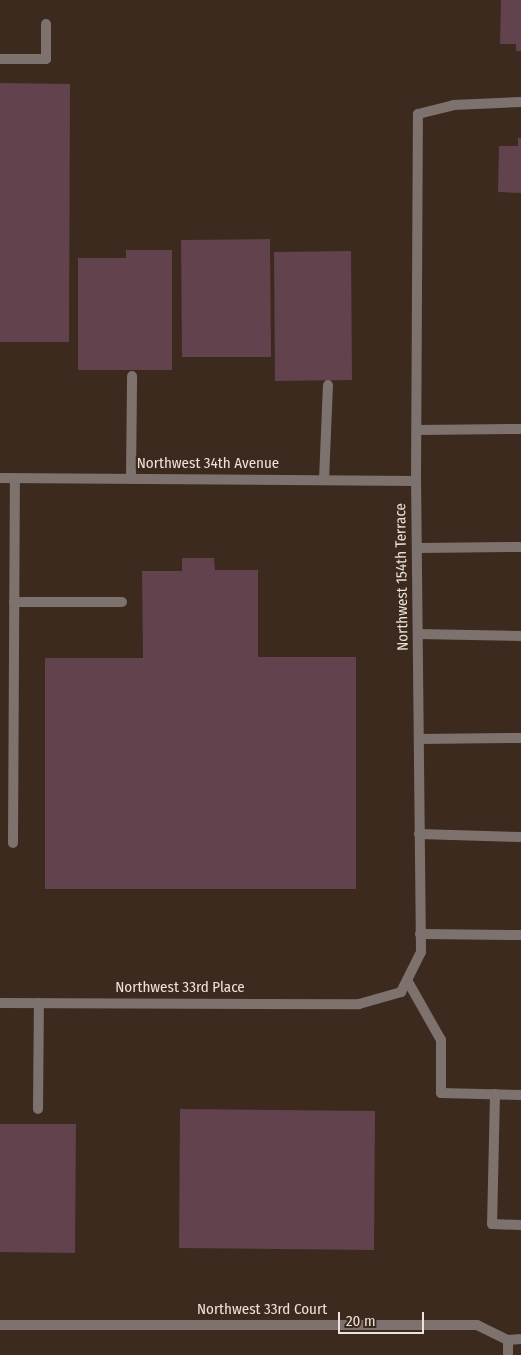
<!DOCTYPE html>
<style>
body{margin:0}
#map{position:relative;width:521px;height:1355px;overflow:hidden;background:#3c2a1e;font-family:"Fira Sans Condensed",sans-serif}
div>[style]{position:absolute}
.building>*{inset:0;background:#62424c}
.service>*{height:10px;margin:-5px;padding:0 5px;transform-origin:5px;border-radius:5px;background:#7e726f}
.minor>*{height:10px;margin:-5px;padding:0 5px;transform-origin:5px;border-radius:5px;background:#7e726f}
span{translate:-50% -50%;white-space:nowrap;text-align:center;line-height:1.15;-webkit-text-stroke:4.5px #3c2a1e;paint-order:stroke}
.street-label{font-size:15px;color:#ede1d9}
.scale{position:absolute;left:338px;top:1312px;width:86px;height:22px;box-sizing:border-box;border:2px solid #ede1d9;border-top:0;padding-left:6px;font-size:15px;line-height:18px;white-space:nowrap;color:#ede1d9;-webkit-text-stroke:4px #3c2a1e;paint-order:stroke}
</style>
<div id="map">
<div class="building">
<div style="clip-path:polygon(501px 0,521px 0,521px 51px,516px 51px,516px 44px,500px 44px)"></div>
<div style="clip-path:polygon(0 83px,70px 84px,69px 342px,0 342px)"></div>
<div style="clip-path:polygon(518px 138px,521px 138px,521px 193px,498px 192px,499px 146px,518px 146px)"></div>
<div style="clip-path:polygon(270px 239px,271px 357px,182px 357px,181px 240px)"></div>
<div style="clip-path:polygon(126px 250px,172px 250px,172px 370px,78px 370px,78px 258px,126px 258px)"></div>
<div style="clip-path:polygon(351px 251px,352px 380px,275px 381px,274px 252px)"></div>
<div style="clip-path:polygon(182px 558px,214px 558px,215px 570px,258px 570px,258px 657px,356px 657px,356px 889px,45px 889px,45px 658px,143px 658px,142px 571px,182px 571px)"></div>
<div style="clip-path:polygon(180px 1109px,375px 1111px,374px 1250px,179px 1248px)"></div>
<div style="clip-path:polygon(0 1124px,76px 1124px,75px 1253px,0 1252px)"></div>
</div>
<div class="service">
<div style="left:0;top:59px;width:46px"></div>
<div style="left:46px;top:59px;width:35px;rotate:-90deg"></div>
<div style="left:418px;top:114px;width:36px;rotate:-14deg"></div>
<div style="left:453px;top:105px;width:68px;rotate:-2.5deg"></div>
<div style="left:417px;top:430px;width:104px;rotate:-0.6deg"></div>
<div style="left:131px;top:479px;width:103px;rotate:-89.4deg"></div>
<div style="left:324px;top:480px;width:95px;rotate:-87.6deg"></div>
<div style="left:417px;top:548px;width:104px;rotate:-0.6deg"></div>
<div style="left:14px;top:602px;width:108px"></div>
<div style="left:418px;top:634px;width:103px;rotate:1.1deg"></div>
<div style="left:419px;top:739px;width:102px;rotate:-0.6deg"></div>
<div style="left:419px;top:834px;width:102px;rotate:1.7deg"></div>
<div style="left:13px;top:843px;width:365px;rotate:-89.7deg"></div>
<div style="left:420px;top:934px;width:101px;rotate:0.6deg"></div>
<div style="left:407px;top:980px;width:69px;rotate:60.5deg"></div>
<div style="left:441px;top:1040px;width:53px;rotate:90deg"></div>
<div style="left:441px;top:1093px;width:80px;rotate:1.4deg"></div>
<div style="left:495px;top:1094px;width:130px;rotate:91.3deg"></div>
<div style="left:492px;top:1224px;width:29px;rotate:2deg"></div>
<div style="left:38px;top:1109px;width:106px;rotate:-89.5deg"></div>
</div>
<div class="minor">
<div style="left:0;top:478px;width:416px;rotate:0.4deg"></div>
<div style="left:0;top:1003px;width:359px;rotate:0.2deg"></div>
<div style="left:359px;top:1004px;width:44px;rotate:-15.9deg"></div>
<div style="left:401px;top:992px;width:45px;rotate:-63.4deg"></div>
<div style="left:421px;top:952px;width:471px;rotate:-90.6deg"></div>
<div style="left:416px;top:481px;width:367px;rotate:-89.7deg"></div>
<div style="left:0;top:1325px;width:477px"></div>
<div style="left:477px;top:1325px;width:34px;rotate:26deg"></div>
<div style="left:508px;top:1340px;width:13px;rotate:-4deg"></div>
<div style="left:508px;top:1340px;width:15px;rotate:90deg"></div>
</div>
<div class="street-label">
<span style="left:208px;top:464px">Northwest 34th Avenue</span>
<span style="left:402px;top:577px;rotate:-91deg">Northwest 154th Terrace</span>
<span style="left:180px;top:988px">Northwest 33rd Place</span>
<span style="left:262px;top:1310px">Northwest 33rd Court</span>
</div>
<div class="scale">20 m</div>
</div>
